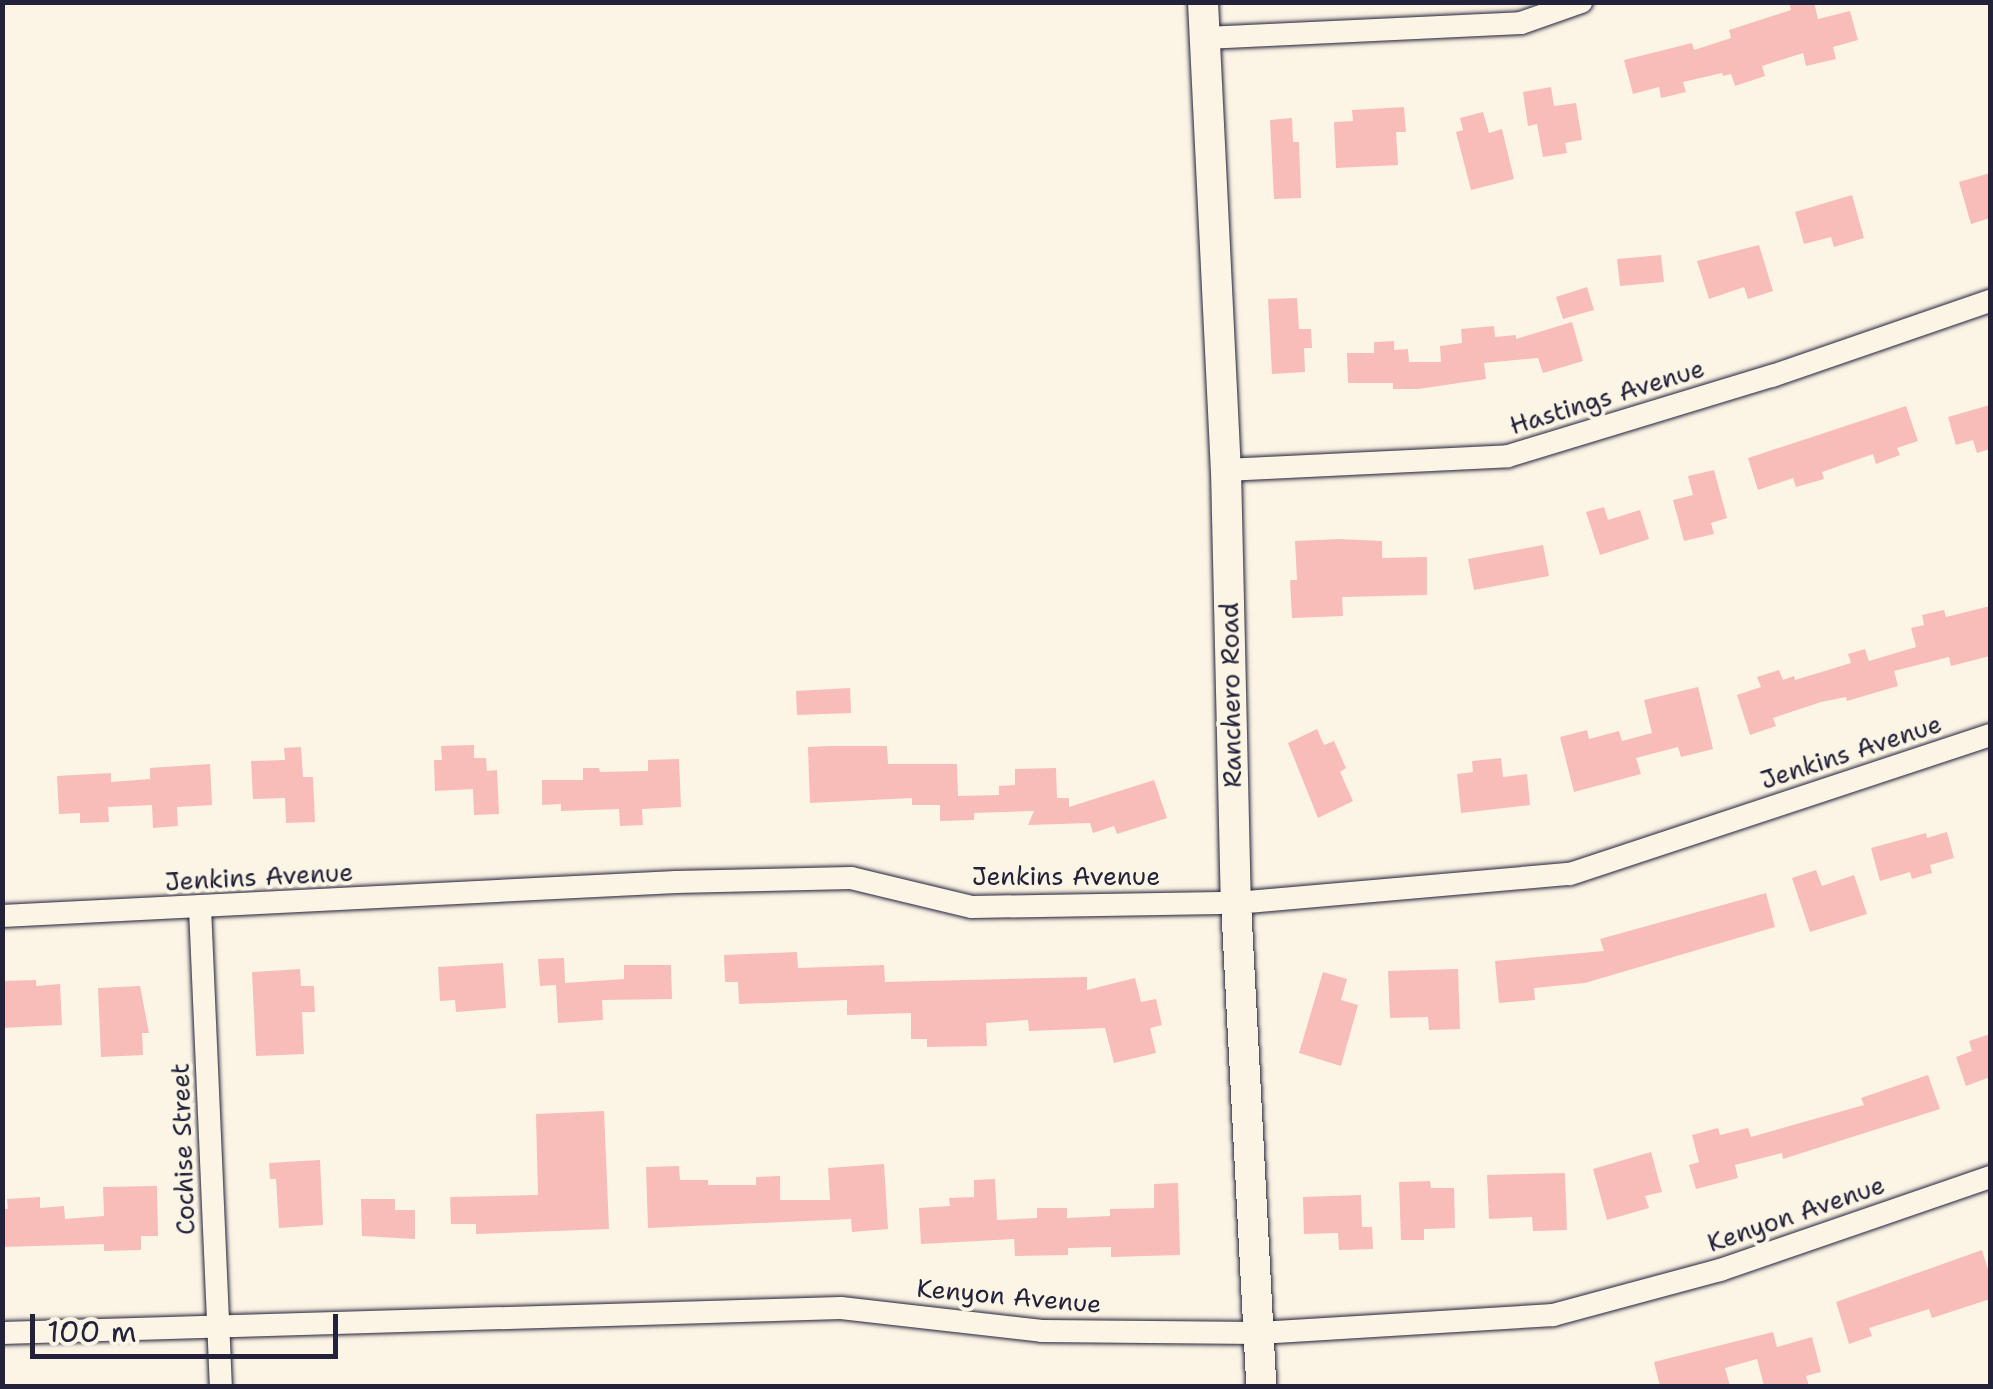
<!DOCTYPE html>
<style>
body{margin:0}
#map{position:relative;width:1993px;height:1389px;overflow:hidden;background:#fcf5e5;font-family:"Shantell Sans",sans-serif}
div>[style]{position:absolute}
.building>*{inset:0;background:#f8bcb9}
.roads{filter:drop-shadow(0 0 2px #22223b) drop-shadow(0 0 2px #22223b)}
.minor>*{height:22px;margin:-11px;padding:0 11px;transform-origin:11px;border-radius:11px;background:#fcf5e5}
.secondary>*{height:30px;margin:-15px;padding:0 15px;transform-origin:15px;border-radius:15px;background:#fcf5e5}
span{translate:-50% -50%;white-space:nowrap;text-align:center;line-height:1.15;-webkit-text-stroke:8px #fcf5e5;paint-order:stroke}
.street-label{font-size:25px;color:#22223b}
.frame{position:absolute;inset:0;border:5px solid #22223b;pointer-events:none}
.scale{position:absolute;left:30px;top:1314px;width:308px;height:45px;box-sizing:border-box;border:5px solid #22223b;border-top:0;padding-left:12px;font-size:30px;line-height:35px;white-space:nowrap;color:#22223b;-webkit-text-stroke:8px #fcf5e5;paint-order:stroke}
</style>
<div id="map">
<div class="building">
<div style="clip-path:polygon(1789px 2px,1814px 2px,1818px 19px,1850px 11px,1858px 40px,1833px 47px,1836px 59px,1806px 66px,1803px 53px,1762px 66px,1765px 76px,1735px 86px,1731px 74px,1723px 76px,1722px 73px,1683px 82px,1686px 92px,1661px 98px,1659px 87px,1633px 94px,1624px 60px,1692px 43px,1694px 50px,1731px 38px,1729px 30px,1791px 10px)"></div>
<div style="clip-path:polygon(1551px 87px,1554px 106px,1576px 103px,1582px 140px,1565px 143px,1567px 153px,1543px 157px,1537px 124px,1528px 126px,1523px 92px)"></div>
<div style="clip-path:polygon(1404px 107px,1406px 132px,1396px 132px,1398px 165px,1336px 168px,1334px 122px,1353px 121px,1352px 110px)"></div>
<div style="clip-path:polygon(1483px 112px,1489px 133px,1502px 129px,1514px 179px,1471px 190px,1456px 132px,1463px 130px,1460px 118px)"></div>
<div style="clip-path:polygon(1292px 118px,1293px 142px,1299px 142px,1301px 198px,1274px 199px,1270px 120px)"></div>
<div style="clip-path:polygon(1990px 173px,1990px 218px,1971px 224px,1959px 182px)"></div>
<div style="clip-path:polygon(1852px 195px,1864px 238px,1834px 247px,1831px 237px,1804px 244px,1795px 212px)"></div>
<div style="clip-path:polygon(1759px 245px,1773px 291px,1748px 299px,1744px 287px,1709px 299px,1697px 261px)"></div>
<div style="clip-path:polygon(1661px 255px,1664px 282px,1620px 286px,1617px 259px)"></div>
<div style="clip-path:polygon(1587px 287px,1594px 310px,1563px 319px,1556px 297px)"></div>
<div style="clip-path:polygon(1297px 298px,1299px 329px,1311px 329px,1312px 348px,1304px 348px,1305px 372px,1272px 374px,1268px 299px)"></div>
<div style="clip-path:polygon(1572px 322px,1583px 361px,1543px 373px,1538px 358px,1484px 363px,1486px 379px,1418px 389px,1393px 389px,1393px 383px,1348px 383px,1347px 353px,1374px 353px,1374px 342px,1394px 341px,1394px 350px,1408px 349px,1409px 362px,1441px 362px,1440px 346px,1462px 343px,1461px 329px,1494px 326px,1495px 337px,1516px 335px,1516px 339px)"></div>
<div style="clip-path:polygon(1990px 405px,1990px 449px,1977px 453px,1973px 440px,1956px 445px,1948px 417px)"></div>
<div style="clip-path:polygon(1906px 406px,1918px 441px,1897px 448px,1900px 455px,1876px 464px,1873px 454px,1822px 472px,1824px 479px,1796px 487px,1793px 478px,1758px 490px,1748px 458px)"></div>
<div style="clip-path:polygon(1714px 470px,1727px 518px,1711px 523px,1714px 534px,1684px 541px,1673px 500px,1693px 495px,1688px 476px)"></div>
<div style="clip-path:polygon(1604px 507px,1608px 520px,1640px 510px,1649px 539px,1600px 555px,1586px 512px)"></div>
<div style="clip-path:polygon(1339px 539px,1382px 541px,1382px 558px,1427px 557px,1427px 595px,1342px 597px,1343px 616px,1292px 618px,1290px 580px,1297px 580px,1295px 541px)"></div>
<div style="clip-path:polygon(1543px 545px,1549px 576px,1474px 590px,1468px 559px)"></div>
<div style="clip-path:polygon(1990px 606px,1990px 656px,1951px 666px,1949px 657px,1894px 671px,1898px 686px,1847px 701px,1846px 697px,1821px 702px,1773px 718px,1776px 726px,1750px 735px,1737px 695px,1761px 687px,1757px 677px,1779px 670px,1783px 680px,1794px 676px,1795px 680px,1851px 663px,1848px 654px,1865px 649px,1869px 661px,1916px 647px,1911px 628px,1924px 625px,1922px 615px,1944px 610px,1946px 617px)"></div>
<div style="clip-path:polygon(1698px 687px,1713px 749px,1681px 757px,1678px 747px,1636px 758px,1641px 774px,1574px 792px,1560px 737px,1587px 730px,1589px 739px,1619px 731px,1622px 741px,1652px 733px,1644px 700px)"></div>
<div style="clip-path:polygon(850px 688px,851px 713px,797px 715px,796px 691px)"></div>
<div style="clip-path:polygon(1317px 729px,1324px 745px,1334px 741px,1346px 768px,1340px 772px,1353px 801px,1318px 818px,1288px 743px)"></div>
<div style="clip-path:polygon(474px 745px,474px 758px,486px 758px,487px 771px,497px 770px,499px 814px,474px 815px,473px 789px,435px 791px,434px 760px,442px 760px,441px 746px)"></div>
<div style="clip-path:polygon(830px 746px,887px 746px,888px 764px,957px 764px,958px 796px,999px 795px,999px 786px,1015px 785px,1015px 769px,1056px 768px,1057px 798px,1069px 798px,1069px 807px,1154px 780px,1167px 818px,1117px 834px,1114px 826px,1093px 833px,1090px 823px,1028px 825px,1034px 811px,974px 813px,974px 820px,940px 821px,940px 805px,912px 805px,912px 798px,810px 803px,808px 747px)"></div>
<div style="clip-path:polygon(301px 747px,303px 777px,313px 777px,315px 822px,286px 823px,285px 798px,253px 799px,251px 761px,285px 760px,284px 748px)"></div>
<div style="clip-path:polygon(1501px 758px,1503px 777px,1527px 774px,1530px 805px,1461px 813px,1457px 774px,1473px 772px,1472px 761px)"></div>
<div style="clip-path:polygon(679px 759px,681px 807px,642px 809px,643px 825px,620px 826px,619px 809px,561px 811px,561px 804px,542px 805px,542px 780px,583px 780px,583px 768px,599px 768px,600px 772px,648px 771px,648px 760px)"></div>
<div style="clip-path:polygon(210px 764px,212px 805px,177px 807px,178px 826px,153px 828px,152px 805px,108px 807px,109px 822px,80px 823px,80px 813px,59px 814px,57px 776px,111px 773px,111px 782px,150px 779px,150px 768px)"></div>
<div style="clip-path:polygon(1947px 832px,1954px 858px,1930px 865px,1932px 873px,1912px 879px,1910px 872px,1880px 881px,1871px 848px,1926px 833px,1927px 838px)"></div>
<div style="clip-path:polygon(1816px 870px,1822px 886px,1854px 875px,1867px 914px,1810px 932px,1792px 878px)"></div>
<div style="clip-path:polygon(1766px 893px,1775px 927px,1585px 983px,1534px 988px,1535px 1000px,1499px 1003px,1495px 961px,1604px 951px,1600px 939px)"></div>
<div style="clip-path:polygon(797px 952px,798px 968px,884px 965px,885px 982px,1087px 977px,1087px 990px,1135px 978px,1141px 1002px,1156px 999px,1162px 1025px,1150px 1028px,1156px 1053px,1114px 1063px,1105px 1028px,1029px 1031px,1028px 1020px,986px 1023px,987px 1046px,927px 1047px,927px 1039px,911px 1039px,911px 1013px,847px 1015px,847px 1000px,739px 1004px,738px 982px,725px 982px,724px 955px)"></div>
<div style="clip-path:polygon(564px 958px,565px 983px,624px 979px,624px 965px,671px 965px,672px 999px,602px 1000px,603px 1020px,558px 1023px,556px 985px,540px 986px,538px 959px)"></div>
<div style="clip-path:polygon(503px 963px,506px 1008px,456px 1012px,455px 1000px,440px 1001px,438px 967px)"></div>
<div style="clip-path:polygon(300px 969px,301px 986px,314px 986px,315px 1012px,302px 1012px,304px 1054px,256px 1056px,252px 972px)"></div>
<div style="clip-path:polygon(1458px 969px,1460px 1029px,1429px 1030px,1428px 1017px,1390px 1018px,1388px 971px)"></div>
<div style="clip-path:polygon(1323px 972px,1347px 979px,1341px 1000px,1358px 1005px,1341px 1066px,1299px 1053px)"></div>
<div style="clip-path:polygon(36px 980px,36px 986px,60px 984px,62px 1025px,2px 1028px,2px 981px)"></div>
<div style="clip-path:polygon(140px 986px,149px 1033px,142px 1033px,143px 1055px,101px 1057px,98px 988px)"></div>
<div style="clip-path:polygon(1990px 1034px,1990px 1077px,1966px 1086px,1956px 1057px,1972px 1051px,1969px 1041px)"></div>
<div style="clip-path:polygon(1928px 1075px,1940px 1109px,1783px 1159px,1782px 1153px,1735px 1165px,1738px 1178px,1696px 1189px,1689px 1165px,1699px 1162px,1692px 1135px,1718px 1128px,1720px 1135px,1748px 1128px,1751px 1137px,1864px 1105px,1861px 1098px)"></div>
<div style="clip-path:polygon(604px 1111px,609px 1229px,476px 1234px,476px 1224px,451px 1224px,450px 1197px,538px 1195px,536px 1114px)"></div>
<div style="clip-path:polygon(1651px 1152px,1662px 1192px,1645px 1196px,1649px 1208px,1607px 1220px,1593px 1169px)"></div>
<div style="clip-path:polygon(320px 1160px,323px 1225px,279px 1228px,276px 1179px,270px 1179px,269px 1163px)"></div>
<div style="clip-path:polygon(884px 1164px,888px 1229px,852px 1232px,851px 1219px,648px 1228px,646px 1167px,679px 1166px,680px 1180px,708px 1180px,708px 1185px,756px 1185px,756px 1177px,780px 1176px,780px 1200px,830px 1200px,828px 1168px)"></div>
<div style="clip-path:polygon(1565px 1173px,1567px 1230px,1533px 1231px,1532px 1217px,1489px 1219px,1487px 1175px)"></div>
<div style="clip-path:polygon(995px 1179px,997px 1220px,1037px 1218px,1037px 1208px,1067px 1208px,1067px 1218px,1110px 1216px,1110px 1209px,1154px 1208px,1154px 1184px,1178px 1183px,1180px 1255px,1111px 1257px,1111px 1247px,1068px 1248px,1068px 1255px,1015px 1256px,1014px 1239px,921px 1244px,919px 1208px,950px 1206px,949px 1198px,974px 1197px,974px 1180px)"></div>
<div style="clip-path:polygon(1430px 1181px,1431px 1188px,1454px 1188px,1455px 1228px,1424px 1229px,1424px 1240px,1401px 1240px,1399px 1182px)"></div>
<div style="clip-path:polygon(157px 1186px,158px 1236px,141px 1236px,141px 1250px,104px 1251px,104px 1244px,2px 1247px,2px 1209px,8px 1209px,7px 1199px,40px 1197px,40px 1208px,64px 1206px,65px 1219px,104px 1216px,103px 1187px)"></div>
<div style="clip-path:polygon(1361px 1195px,1362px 1227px,1372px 1227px,1373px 1249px,1339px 1250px,1338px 1233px,1304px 1234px,1303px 1197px)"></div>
<div style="clip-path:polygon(361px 1199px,395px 1199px,395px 1210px,415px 1210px,415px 1239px,362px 1236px)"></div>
<div style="clip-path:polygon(1982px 1250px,1990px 1276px,1990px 1299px,1932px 1318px,1929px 1309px,1869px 1328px,1872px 1336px,1849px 1344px,1836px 1302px)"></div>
<div style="clip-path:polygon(1773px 1332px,1777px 1347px,1812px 1337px,1821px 1372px,1806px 1376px,1809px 1386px,1764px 1386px,1757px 1359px,1725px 1368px,1730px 1386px,1660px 1386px,1654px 1362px)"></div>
</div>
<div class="roads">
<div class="minor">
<div style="left:1205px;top:38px;width:316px;rotate:-2.7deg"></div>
<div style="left:1521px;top:23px;width:64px;rotate:-19.3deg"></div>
<div style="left:1226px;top:470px;width:282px;rotate:-2.8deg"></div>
<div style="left:1508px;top:456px;width:276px;rotate:-16.9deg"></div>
<div style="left:1772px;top:376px;width:231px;rotate:-19deg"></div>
<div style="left:200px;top:908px;width:478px;rotate:87.5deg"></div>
<div style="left:2px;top:916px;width:675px;rotate:-2.89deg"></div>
<div style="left:676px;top:882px;width:175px;rotate:-1.3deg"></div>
<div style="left:851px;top:878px;width:124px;rotate:13.5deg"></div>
<div style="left:972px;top:907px;width:264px;rotate:-0.9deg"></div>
<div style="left:1236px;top:903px;width:335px;rotate:-5deg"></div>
<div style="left:1570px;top:874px;width:442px;rotate:-18.3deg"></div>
<div style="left:2px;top:1333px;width:839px;rotate:-1.71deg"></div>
<div style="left:841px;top:1308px;width:202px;rotate:6.5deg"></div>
<div style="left:1042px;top:1331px;width:217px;rotate:0.5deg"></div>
<div style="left:1259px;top:1333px;width:295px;rotate:-3.5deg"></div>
<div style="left:1553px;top:1315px;width:173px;rotate:-15.1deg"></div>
<div style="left:1720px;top:1270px;width:286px;rotate:-19deg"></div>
</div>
<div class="secondary">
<div style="left:1203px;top:2px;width:469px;rotate:87.2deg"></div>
<div style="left:1226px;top:470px;width:433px;rotate:88.7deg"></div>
<div style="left:1236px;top:903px;width:484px;rotate:87deg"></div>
</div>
</div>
<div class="street-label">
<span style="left:1607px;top:397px;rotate:-17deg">Hastings Avenue</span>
<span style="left:1231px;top:695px;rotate:-91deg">Ranchero Road</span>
<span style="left:1851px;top:752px;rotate:-18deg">Jenkins Avenue</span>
<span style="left:1066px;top:876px">Jenkins Avenue</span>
<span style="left:259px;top:877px;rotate:-3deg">Jenkins Avenue</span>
<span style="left:183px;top:1149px;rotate:-92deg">Cochise Street</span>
<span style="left:1796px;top:1214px;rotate:-19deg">Kenyon Avenue</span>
<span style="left:1009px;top:1296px;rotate:5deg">Kenyon Avenue</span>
</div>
<div class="frame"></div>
<div class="scale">100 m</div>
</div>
